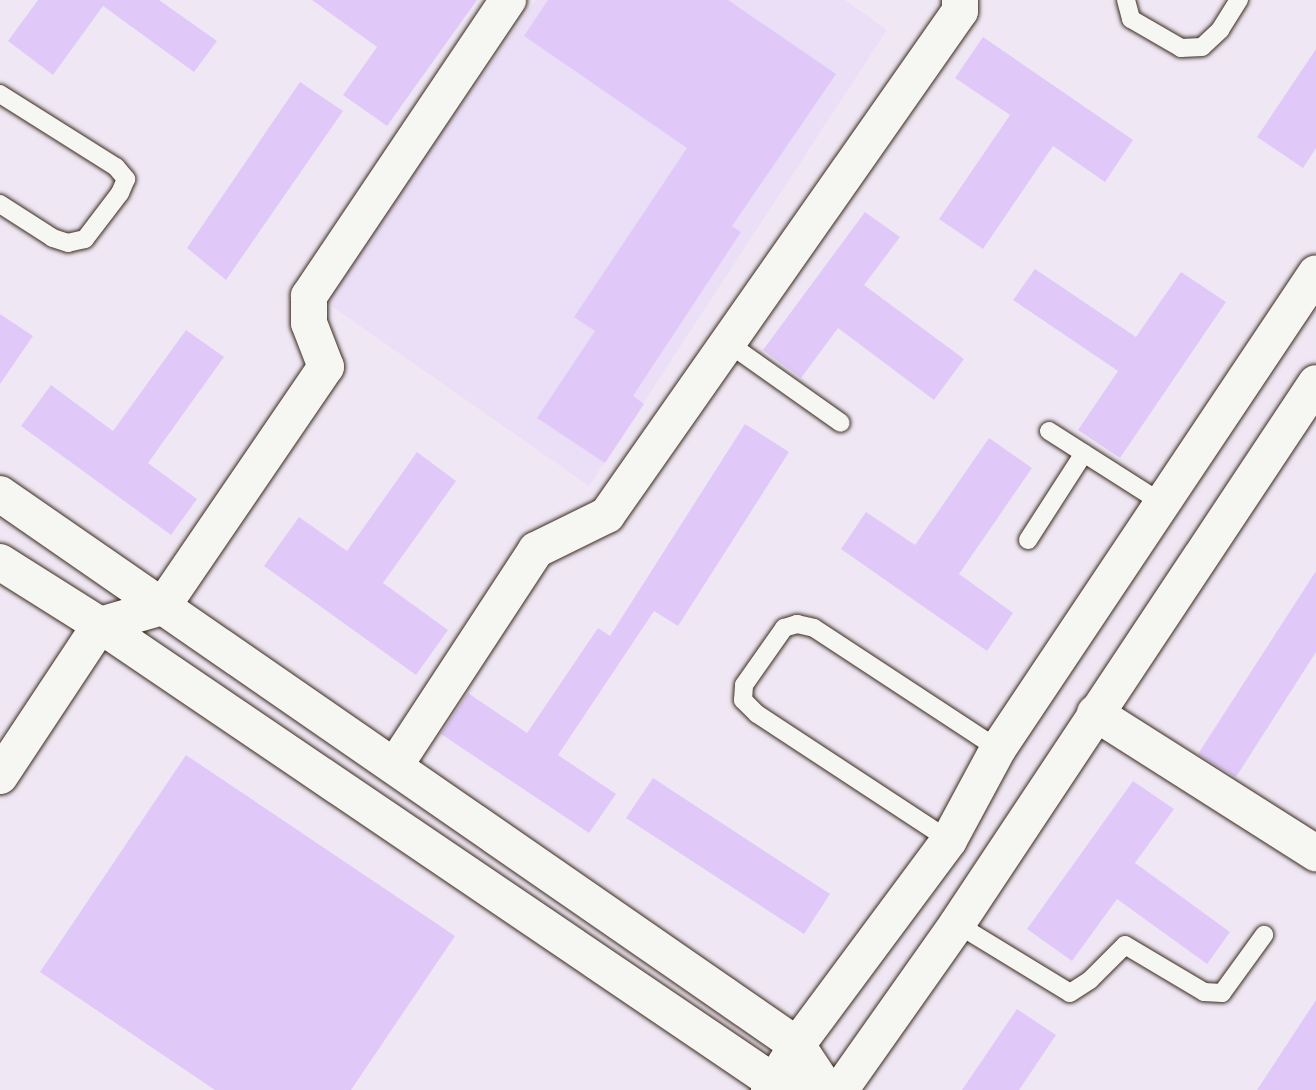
<!DOCTYPE html>
<style>
body{margin:0}
#map{position:relative;width:1316px;height:1090px;overflow:hidden;background:#efe8f4;font-family:"Gochi Hand",sans-serif}
div>[style]{position:absolute}
.built>*{inset:0;background:#eadff6}
.building>*{inset:0;background:#e0c9f9}
.roads{filter:drop-shadow(0 0 2px #3b2a1e) drop-shadow(0 0 2px #3b2a1e)}
.service>*{height:18px;margin:-9px;padding:0 9px;transform-origin:9px;border-radius:9px;background:#f6f6f2}
.minor>*{height:36px;margin:-18px;padding:0 18px;transform-origin:18px;border-radius:18px;background:#f6f6f2}
span{translate:-50% -50%;white-space:nowrap;text-align:center;line-height:1.15;-webkit-text-stroke:8px #f6f6f2;paint-order:stroke}
</style>
<div id="map">
<div class="built">
<div style="clip-path:polygon(536px 0,845px 0,887px 30px,589px 486px,323px 300px)"></div>
</div>
<div class="building">
<div style="clip-path:polygon(38px 0,159px 0,217px 41px,194px 72px,103px 6px,53px 75px,8px 41px)"></div>
<div style="clip-path:polygon(312px 0,477px 0,387px 126px,343px 95px,377px 47px)"></div>
<div style="clip-path:polygon(548px 0,728px 0,836px 74px,732px 226px,741px 232px,633px 396px,644px 404px,605px 463px,537px 418px,595px 331px,574px 317px,687px 148px,524px 36px)"></div>
<div style="clip-path:polygon(983px 37px,1133px 140px,1105px 182px,1053px 146px,983px 249px,939px 219px,1010px 115px,955px 78px)"></div>
<div style="clip-path:polygon(1316px 49px,1316px 148px,1303px 168px,1257px 137px)"></div>
<div style="clip-path:polygon(300px 82px,343px 111px,226px 280px,187px 248px)"></div>
<div style="clip-path:polygon(865px 212px,900px 237px,864px 285px,964px 359px,934px 400px,838px 328px,801px 378px,763px 350px)"></div>
<div style="clip-path:polygon(1035px 269px,1136px 337px,1181px 272px,1226px 302px,1120px 458px,1078px 430px,1118px 371px,1013px 300px)"></div>
<div style="clip-path:polygon(0 314px,33px 336px,0 384px)"></div>
<div style="clip-path:polygon(186px 330px,224px 357px,148px 463px,197px 499px,171px 535px,21px 426px,51px 385px,113px 431px)"></div>
<div style="clip-path:polygon(745px 424px,789px 452px,678px 626px,654px 611px,558px 755px,616px 794px,589px 833px,441px 734px,468px 693px,527px 733px,598px 628px,610px 636px)"></div>
<div style="clip-path:polygon(989px 438px,1032px 468px,959px 574px,1013px 613px,987px 651px,841px 549px,866px 512px,915px 545px)"></div>
<div style="clip-path:polygon(417px 452px,456px 481px,383px 583px,448px 630px,416px 675px,264px 566px,299px 517px,347px 551px)"></div>
<div style="clip-path:polygon(1316px 571px,1316px 652px,1236px 777px,1198px 754px)"></div>
<div style="clip-path:polygon(186px 755px,455px 936px,351px 1090px,215px 1090px,40px 972px)"></div>
<div style="clip-path:polygon(653px 778px,830px 894px,804px 934px,626px 818px)"></div>
<div style="clip-path:polygon(1133px 781px,1174px 809px,1135px 863px,1230px 932px,1207px 964px,1117px 899px,1072px 961px,1027px 929px)"></div>
<div style="clip-path:polygon(1316px 1000px,1316px 1090px,1257px 1090px)"></div>
<div style="clip-path:polygon(1017px 1009px,1056px 1035px,1019px 1090px,962px 1090px)"></div>
</div>
<div class="roads">
<div class="service">
<div style="left:1126px;top:0;width:20px;rotate:75deg"></div>
<div style="left:1131px;top:19px;width:58px;rotate:30.1deg"></div>
<div style="left:1181px;top:48px;width:21px;rotate:-3deg"></div>
<div style="left:1202px;top:47px;width:25px;rotate:-43deg"></div>
<div style="left:1220px;top:30px;width:36px;rotate:-58deg"></div>
<div style="left:0;top:94px;width:137px;rotate:32.2deg"></div>
<div style="left:116px;top:167px;width:16px;rotate:50deg"></div>
<div style="left:126px;top:179px;width:15px;rotate:113deg"></div>
<div style="left:120px;top:193px;width:58px;rotate:127.3deg"></div>
<div style="left:85px;top:239px;width:17px;rotate:167deg"></div>
<div style="left:68px;top:243px;width:16px;rotate:-162deg"></div>
<div style="left:53px;top:238px;width:63px;rotate:-147.3deg"></div>
<div style="left:728px;top:343px;width:138px;rotate:35.3deg"></div>
<div style="left:1049px;top:431px;width:134px;rotate:32.5deg"></div>
<div style="left:1028px;top:540px;width:103px;rotate:-57.2deg"></div>
<div style="left:949px;top:840px;width:230px;rotate:-146.7deg"></div>
<div style="left:757px;top:714px;width:20px;rotate:-135deg"></div>
<div style="left:743px;top:700px;width:15px;rotate:-86deg"></div>
<div style="left:744px;top:685px;width:70px;rotate:-54.9deg"></div>
<div style="left:784px;top:628px;width:14px;rotate:-17deg"></div>
<div style="left:797px;top:624px;width:17px;rotate:13deg"></div>
<div style="left:814px;top:628px;width:220px;rotate:33.3deg"></div>
<div style="left:957px;top:924px;width:132px;rotate:31.4deg"></div>
<div style="left:1070px;top:993px;width:24px;rotate:-33deg"></div>
<div style="left:1090px;top:980px;width:49px;rotate:-45deg"></div>
<div style="left:1125px;top:945px;width:92px;rotate:30.7deg"></div>
<div style="left:1204px;top:992px;width:18px;rotate:3deg"></div>
<div style="left:1222px;top:993px;width:72px;rotate:-54.1deg"></div>
</div>
<div class="minor">
<div style="left:0;top:494px;width:969px;rotate:34.66deg"></div>
<div style="left:797px;top:1045px;width:54px;rotate:56.3deg"></div>
<div style="left:0;top:562px;width:118px;rotate:32.2deg"></div>
<div style="left:100px;top:625px;width:814px;rotate:34.14deg"></div>
<div style="left:774px;top:1082px;width:22px;rotate:16deg"></div>
<div style="left:1095px;top:713px;width:262px;rotate:32.4deg"></div>
<div style="left:396px;top:764px;width:256px;rotate:-56.8deg"></div>
<div style="left:536px;top:550px;width:79px;rotate:-26.2deg"></div>
<div style="left:607px;top:515px;width:615px;rotate:-54.99deg"></div>
<div style="left:960px;top:11px;width:11px;rotate:-90deg"></div>
<div style="left:0;top:776px;width:181px;rotate:-56.5deg"></div>
<div style="left:100px;top:625px;width:65px;rotate:-16.2deg"></div>
<div style="left:162px;top:607px;width:291px;rotate:-55.7deg"></div>
<div style="left:326px;top:367px;width:47px;rotate:-111.1deg"></div>
<div style="left:309px;top:323px;width:27px;rotate:-90deg"></div>
<div style="left:309px;top:296px;width:357px;rotate:-56.1deg"></div>
<div style="left:769px;top:1090px;width:53px;rotate:-58.1deg"></div>
<div style="left:797px;top:1045px;width:255px;rotate:-53.4deg"></div>
<div style="left:949px;top:840px;width:103px;rotate:-61.7deg"></div>
<div style="left:998px;top:749px;width:572px;rotate:-56.25deg"></div>
<div style="left:840px;top:1090px;width:203px;rotate:-54.8deg"></div>
<div style="left:957px;top:924px;width:649px;rotate:-56.43deg"></div>
</div>
</div>
</div>
